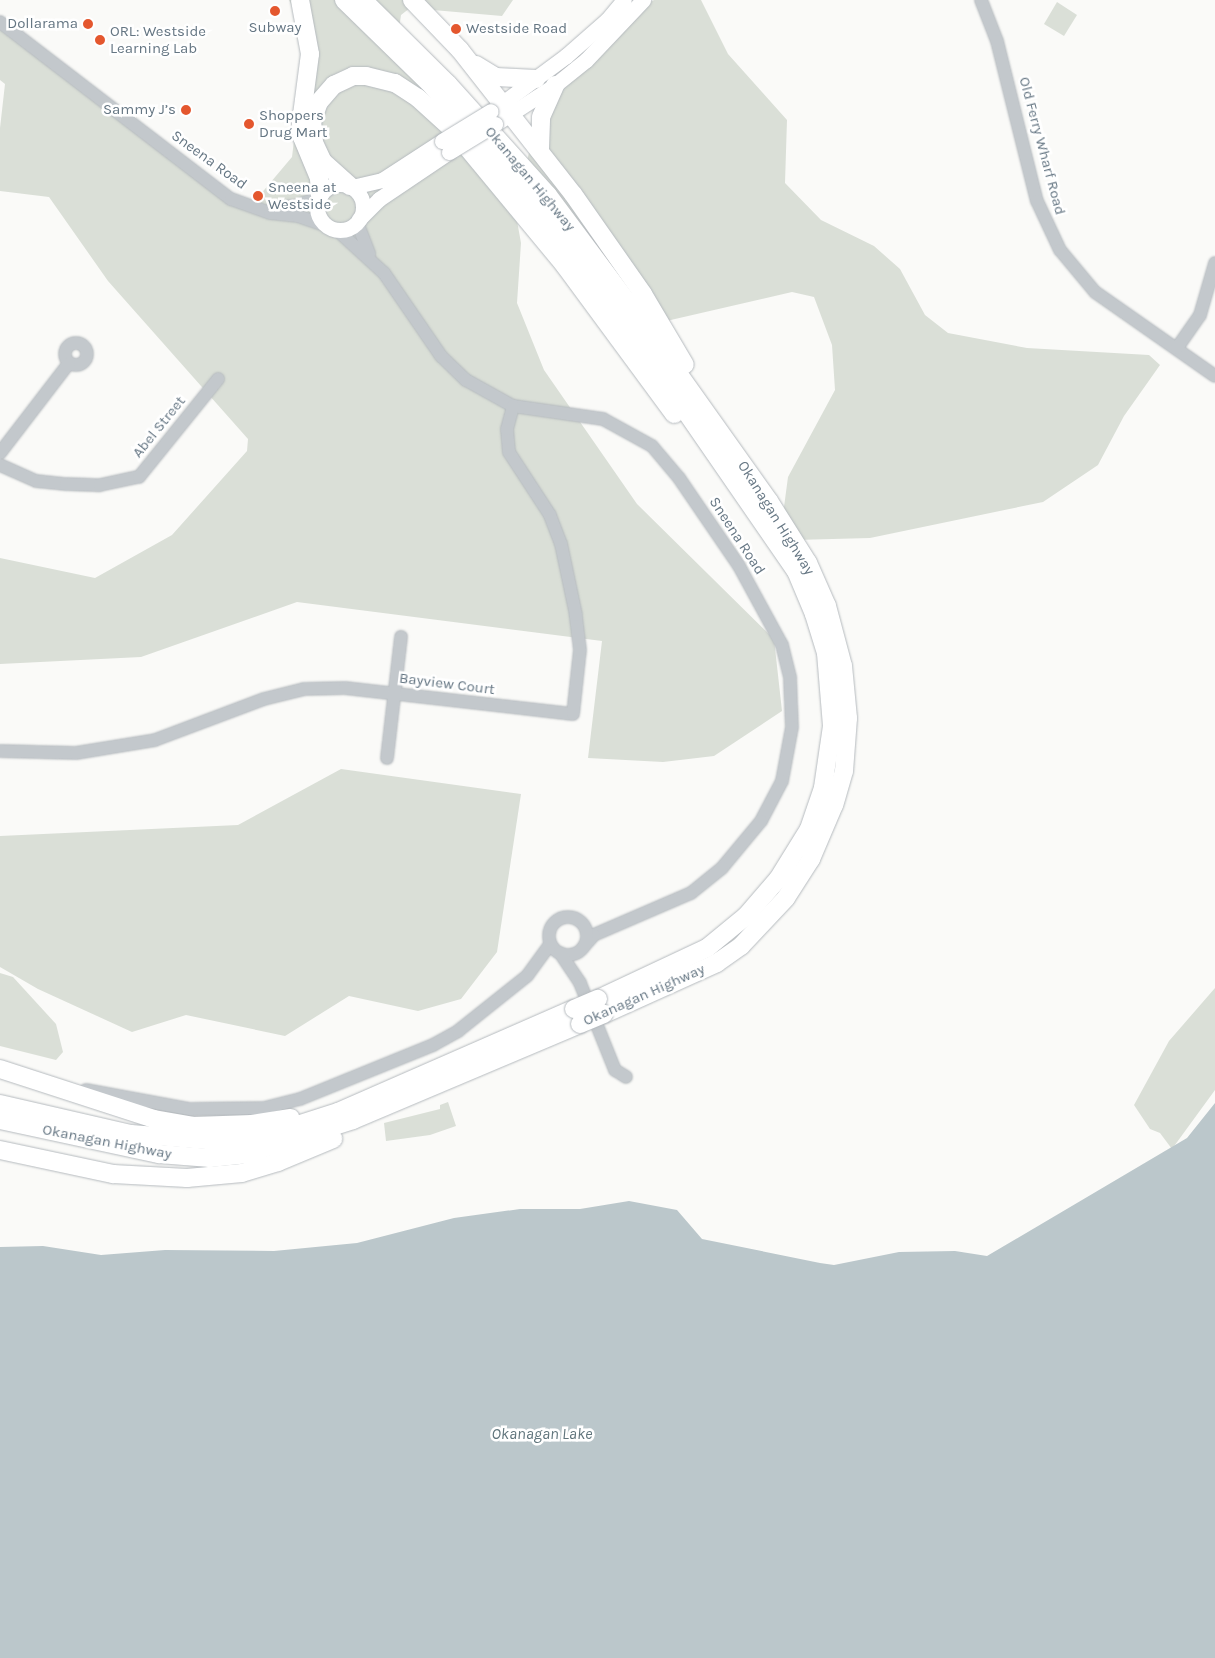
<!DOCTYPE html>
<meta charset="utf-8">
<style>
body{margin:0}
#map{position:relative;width:1215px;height:1658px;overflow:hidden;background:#fafaf8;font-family:Karla,sans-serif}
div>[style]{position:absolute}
.green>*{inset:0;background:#dadfd7}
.water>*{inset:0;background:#bbc7cb}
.roads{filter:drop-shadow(0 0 1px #b5babe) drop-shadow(0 0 1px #b5babe)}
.minor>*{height:12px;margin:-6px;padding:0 6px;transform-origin:6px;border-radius:6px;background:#c3c8cc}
.minor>.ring{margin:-6px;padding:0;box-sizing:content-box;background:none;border:12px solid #c3c8cc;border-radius:50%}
.major>*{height:15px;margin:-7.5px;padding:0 7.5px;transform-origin:7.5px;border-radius:7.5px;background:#fff}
.major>.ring{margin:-7.5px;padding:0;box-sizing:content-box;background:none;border:15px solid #fff;border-radius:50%}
.highway>*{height:18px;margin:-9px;padding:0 9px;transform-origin:9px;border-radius:9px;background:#fff}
.bridges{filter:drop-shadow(0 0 1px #b5babe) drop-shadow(0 0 1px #b5babe)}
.major-bridge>*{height:15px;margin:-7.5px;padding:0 7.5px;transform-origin:7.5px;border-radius:7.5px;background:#fff}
.highway-bridge>*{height:18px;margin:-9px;padding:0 9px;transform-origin:9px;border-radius:9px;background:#fff}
.dots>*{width:14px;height:14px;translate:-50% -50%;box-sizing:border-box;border:2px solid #fff;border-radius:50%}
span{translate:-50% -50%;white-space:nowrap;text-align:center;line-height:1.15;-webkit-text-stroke:5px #fff;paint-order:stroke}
.poi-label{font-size:15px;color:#657683}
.right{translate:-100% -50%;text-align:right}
.left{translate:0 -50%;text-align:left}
.street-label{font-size:15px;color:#657683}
.water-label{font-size:16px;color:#60757c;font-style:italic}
</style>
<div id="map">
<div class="green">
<div style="clip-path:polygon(289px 0,513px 0,502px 16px,410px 8px,401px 15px,399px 29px,512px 193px,521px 243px,517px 303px,544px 370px,637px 504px,774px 639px,782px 711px,714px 756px,663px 762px,588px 758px,602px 641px,297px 602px,141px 657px,0 664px,0 558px,95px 578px,172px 535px,247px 451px,248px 439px,108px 281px,49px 197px,0 191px,0 128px,5px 84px,0 80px,0 27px,232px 193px,254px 202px,292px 157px,304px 59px,295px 12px)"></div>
<div style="clip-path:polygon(654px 0,701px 0,728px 54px,787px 120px,785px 183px,821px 220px,874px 246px,900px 269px,925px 315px,948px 333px,1027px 348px,1149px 355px,1160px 365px,1124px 416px,1098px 465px,1043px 502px,870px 538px,795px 540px,782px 522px,788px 477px,835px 390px,832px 345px,814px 297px,792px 292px,623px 331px,522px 179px,543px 101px,581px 43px)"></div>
<div style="clip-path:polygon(1057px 2px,1077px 15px,1064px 36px,1044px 24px)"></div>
<div style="clip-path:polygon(341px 769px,521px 794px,497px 952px,461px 999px,418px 1011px,349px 996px,285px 1036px,186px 1015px,132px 1032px,38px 989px,0 967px,0 836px,238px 825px)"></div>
<div style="clip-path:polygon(0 973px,13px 977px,56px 1024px,63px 1052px,56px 1060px,0 1046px)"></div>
<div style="clip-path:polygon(1215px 988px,1215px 1090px,1172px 1149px,1160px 1133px,1150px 1129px,1134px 1105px,1169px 1041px)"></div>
<div style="clip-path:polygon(448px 1102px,456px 1126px,430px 1135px,386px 1141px,384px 1123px,440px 1109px,440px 1105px)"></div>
</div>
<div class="water">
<div style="clip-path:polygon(1215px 1103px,1215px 1658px,0 1658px,0 1247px,43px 1246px,101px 1255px,165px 1250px,274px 1251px,357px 1243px,454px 1218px,520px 1209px,580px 1209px,629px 1201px,677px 1210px,702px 1239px,820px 1263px,834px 1265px,899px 1252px,955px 1251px,987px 1256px,1187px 1138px)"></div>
</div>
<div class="roads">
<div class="minor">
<div style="left:981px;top:0;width:44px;rotate:68.7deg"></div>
<div style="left:997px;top:41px;width:165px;rotate:76deg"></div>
<div style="left:1037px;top:201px;width:54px;rotate:64.9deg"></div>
<div style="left:1060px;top:250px;width:55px;rotate:50.2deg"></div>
<div style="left:1095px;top:292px;width:146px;rotate:35deg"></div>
<div style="left:0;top:22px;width:291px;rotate:37.5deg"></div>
<div style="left:231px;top:199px;width:41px;rotate:19.7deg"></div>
<div style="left:270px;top:213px;width:28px;rotate:6deg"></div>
<div style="left:298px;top:216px;width:31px;rotate:19deg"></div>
<div style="left:273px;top:208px;width:23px;rotate:-5deg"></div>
<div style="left:296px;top:206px;width:23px;rotate:-20deg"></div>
<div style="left:357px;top:222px;width:34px;rotate:69deg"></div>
<div style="left:337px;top:230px;width:64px;rotate:42.5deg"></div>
<div style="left:384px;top:273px;width:101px;rotate:55.5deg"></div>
<div style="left:441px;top:356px;width:35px;rotate:44deg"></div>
<div style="left:466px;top:380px;width:54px;rotate:29deg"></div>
<div style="left:513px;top:406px;width:91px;rotate:8.2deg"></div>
<div style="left:603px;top:419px;width:56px;rotate:28.9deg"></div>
<div style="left:652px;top:446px;width:42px;rotate:49.8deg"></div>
<div style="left:679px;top:478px;width:107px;rotate:55.7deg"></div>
<div style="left:739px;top:566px;width:90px;rotate:61.4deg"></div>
<div style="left:782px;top:645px;width:34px;rotate:76deg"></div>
<div style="left:790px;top:678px;width:49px;rotate:87.7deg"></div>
<div style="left:792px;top:727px;width:55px;rotate:100.5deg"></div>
<div style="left:782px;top:781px;width:45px;rotate:117.7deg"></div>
<div style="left:761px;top:821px;width:61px;rotate:129.7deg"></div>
<div style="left:722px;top:868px;width:40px;rotate:141deg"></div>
<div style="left:691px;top:893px;width:106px;rotate:156.6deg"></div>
<div style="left:594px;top:935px;width:15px;rotate:132deg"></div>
<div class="ring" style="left:65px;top:343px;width:10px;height:10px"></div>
<div style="left:1177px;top:348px;width:40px;rotate:-55.1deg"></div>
<div style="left:1200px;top:315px;width:54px;rotate:-73.9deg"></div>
<div style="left:0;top:453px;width:113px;rotate:-52.5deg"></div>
<div style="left:0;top:465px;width:39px;rotate:24deg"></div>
<div style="left:36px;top:481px;width:30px;rotate:6deg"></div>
<div style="left:66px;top:484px;width:34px;rotate:2deg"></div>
<div style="left:100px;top:485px;width:40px;rotate:-12deg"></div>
<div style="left:139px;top:477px;width:126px;rotate:-51.1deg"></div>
<div style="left:0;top:751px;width:76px;rotate:1.5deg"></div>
<div style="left:76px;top:753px;width:80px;rotate:-9.3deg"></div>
<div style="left:155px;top:740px;width:116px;rotate:-20.6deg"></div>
<div style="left:264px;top:699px;width:41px;rotate:-14deg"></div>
<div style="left:304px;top:689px;width:41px;rotate:-1.4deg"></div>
<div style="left:345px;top:688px;width:229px;rotate:6.5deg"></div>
<div style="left:573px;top:714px;width:64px;rotate:-83.8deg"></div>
<div style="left:580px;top:650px;width:35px;rotate:-97deg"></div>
<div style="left:576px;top:615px;width:73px;rotate:-101.9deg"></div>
<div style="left:561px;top:544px;width:31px;rotate:-111deg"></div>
<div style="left:550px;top:515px;width:75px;rotate:-123.1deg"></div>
<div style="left:509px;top:452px;width:23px;rotate:-95deg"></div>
<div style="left:507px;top:429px;width:24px;rotate:-75deg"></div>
<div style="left:387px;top:758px;width:122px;rotate:-83.4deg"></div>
<div class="ring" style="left:549px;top:917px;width:26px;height:26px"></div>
<div style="left:560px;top:953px;width:36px;rotate:56deg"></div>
<div style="left:580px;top:983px;width:94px;rotate:68.1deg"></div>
<div style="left:615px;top:1070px;width:13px;rotate:32deg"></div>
<div style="left:86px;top:1090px;width:106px;rotate:10.4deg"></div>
<div style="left:190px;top:1109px;width:74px;rotate:-0.8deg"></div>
<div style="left:264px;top:1108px;width:37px;rotate:-14deg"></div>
<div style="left:300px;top:1099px;width:144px;rotate:-22.1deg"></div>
<div style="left:433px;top:1045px;width:29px;rotate:-29deg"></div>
<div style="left:458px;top:1031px;width:88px;rotate:-38.6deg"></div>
<div style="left:527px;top:976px;width:39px;rotate:-54deg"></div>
</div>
<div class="major">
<div style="left:493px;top:110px;width:91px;rotate:-36.5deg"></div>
<div style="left:566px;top:56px;width:55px;rotate:-41.3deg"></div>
<div style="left:607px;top:20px;width:26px;rotate:-50deg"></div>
<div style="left:495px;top:124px;width:72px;rotate:-33deg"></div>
<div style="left:555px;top:85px;width:40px;rotate:-39deg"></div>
<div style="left:586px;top:60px;width:83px;rotate:-46.5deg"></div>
<div class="ring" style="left:317px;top:184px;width:31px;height:31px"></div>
<div style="left:352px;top:187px;width:31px;rotate:-13deg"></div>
<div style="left:382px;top:180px;width:72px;rotate:-33deg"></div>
<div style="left:359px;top:219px;width:28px;rotate:-45deg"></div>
<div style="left:379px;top:199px;width:84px;rotate:-33.9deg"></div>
</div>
<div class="highway">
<div style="left:300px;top:0;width:55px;rotate:79.5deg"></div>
<div style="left:310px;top:54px;width:69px;rotate:97.5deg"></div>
<div style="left:301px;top:122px;width:15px;rotate:86deg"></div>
<div style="left:302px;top:137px;width:44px;rotate:67.5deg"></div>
<div style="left:319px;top:178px;width:17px;rotate:87deg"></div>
<div style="left:344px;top:0;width:124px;rotate:44.3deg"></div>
<div style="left:433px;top:87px;width:78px;rotate:49.2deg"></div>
<div style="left:484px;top:146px;width:105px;rotate:50.4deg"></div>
<div style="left:551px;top:227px;width:171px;rotate:53.3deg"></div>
<div style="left:653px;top:364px;width:252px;rotate:55.4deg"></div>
<div style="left:796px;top:571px;width:47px;rotate:67.3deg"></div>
<div style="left:814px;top:614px;width:41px;rotate:72.9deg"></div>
<div style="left:826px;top:653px;width:73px;rotate:85.3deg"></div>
<div style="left:832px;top:726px;width:63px;rotate:98.3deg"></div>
<div style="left:823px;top:788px;width:43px;rotate:108.9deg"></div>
<div style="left:809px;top:829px;width:59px;rotate:121.8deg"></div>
<div style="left:778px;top:879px;width:49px;rotate:130.9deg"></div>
<div style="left:746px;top:916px;width:50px;rotate:140.6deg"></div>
<div style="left:707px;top:948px;width:120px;rotate:154.9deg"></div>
<div style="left:363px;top:0;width:120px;rotate:44.7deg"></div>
<div style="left:448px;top:84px;width:149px;rotate:48deg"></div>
<div style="left:548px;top:195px;width:131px;rotate:53.4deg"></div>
<div style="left:626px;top:300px;width:247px;rotate:54.6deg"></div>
<div style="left:769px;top:501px;width:73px;rotate:57.8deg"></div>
<div style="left:808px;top:563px;width:47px;rotate:66.2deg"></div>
<div style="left:827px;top:606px;width:62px;rotate:75.1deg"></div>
<div style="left:843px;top:666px;width:52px;rotate:84.5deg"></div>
<div style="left:848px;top:718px;width:53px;rotate:94.3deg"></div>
<div style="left:844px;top:771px;width:35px;rotate:106deg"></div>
<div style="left:834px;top:805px;width:59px;rotate:113.1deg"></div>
<div style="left:811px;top:859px;width:46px;rotate:122.7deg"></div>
<div style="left:786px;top:898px;width:66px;rotate:133.2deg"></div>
<div style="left:741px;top:946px;width:29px;rotate:145deg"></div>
<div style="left:717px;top:963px;width:124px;rotate:155.7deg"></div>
<div style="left:412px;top:0;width:69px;rotate:46.2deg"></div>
<div style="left:460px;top:50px;width:183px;rotate:51.9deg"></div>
<div style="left:573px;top:194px;width:122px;rotate:55deg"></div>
<div style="left:643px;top:294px;width:82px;rotate:59.4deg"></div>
<div style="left:476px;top:65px;width:23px;rotate:31deg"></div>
<div style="left:496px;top:77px;width:40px;rotate:2.9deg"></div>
<div style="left:540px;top:149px;width:32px;rotate:-88deg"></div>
<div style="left:541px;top:117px;width:35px;rotate:-66deg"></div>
<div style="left:350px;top:186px;width:36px;rotate:-138deg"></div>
<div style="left:323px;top:162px;width:21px;rotate:-115deg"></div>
<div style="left:314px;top:143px;width:21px;rotate:-95deg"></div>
<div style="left:312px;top:122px;width:21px;rotate:-71deg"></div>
<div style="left:319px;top:102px;width:23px;rotate:-49deg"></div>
<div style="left:334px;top:85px;width:21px;rotate:-25deg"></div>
<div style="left:353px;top:76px;width:13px"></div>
<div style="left:366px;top:76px;width:30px;rotate:14deg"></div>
<div style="left:395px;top:83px;width:27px;rotate:33deg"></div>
<div style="left:418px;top:98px;width:45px;rotate:42.3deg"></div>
<div style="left:451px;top:128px;width:179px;rotate:50.4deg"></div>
<div style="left:565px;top:266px;width:184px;rotate:53.6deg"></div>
<div style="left:0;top:1069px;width:162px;rotate:18deg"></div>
<div style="left:154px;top:1119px;width:41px;rotate:9.9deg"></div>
<div style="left:194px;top:1126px;width:58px;rotate:-2deg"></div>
<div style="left:252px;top:1124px;width:39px;rotate:-9deg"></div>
<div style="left:0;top:1104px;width:134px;rotate:12.9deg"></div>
<div style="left:131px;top:1134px;width:88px;rotate:4.5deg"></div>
<div style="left:219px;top:1141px;width:47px;rotate:-7.3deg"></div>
<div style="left:266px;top:1135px;width:76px;rotate:-17.7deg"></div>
<div style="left:338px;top:1112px;width:257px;rotate:-23.6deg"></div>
<div style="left:0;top:1120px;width:163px;rotate:12.1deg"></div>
<div style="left:159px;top:1154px;width:51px;rotate:4.5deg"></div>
<div style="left:210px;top:1158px;width:36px;rotate:-6deg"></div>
<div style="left:246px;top:1154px;width:112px;rotate:-17.6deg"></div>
<div style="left:353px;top:1120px;width:246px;rotate:-22.9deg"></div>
<div style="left:0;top:1150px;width:116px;rotate:12deg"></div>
<div style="left:113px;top:1174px;width:74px;rotate:3.1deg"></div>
<div style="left:187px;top:1178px;width:55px;rotate:-5.2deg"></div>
<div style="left:242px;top:1173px;width:38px;rotate:-17deg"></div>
<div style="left:278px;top:1162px;width:60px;rotate:-22.7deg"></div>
</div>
</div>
<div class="bridges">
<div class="major-bridge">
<div style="left:442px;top:141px;width:57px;rotate:-31.5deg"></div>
<div style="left:449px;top:152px;width:54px;rotate:-31.3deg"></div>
</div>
<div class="highway-bridge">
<div style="left:574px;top:1009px;width:26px;rotate:-23deg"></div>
<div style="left:580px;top:1024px;width:26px;rotate:-23deg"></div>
</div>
</div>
<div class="dots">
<div style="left:275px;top:11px;background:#e4572e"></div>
<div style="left:88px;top:24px;background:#e4572e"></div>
<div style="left:456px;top:29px;background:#e4572e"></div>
<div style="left:100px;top:40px;background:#e4572e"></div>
<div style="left:186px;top:110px;background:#e4572e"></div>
<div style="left:249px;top:124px;background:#e4572e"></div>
<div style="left:258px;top:196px;background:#e4572e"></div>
</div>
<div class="poi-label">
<span class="right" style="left:78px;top:24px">Dollarama</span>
<span style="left:275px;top:28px">Subway</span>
<span class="left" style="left:466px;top:29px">Westside Road</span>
<span class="left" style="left:110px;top:40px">ORL: Westside<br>Learning Lab</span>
<span class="right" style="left:176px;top:110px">Sammy J’s</span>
<span class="left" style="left:259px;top:124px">Shoppers<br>Drug Mart</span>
<span class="left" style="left:268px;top:196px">Sneena at<br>Westside</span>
</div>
<div class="street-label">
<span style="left:1042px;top:146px;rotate:75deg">Old Ferry Wharf Road</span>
<span style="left:209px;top:160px;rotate:36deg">Sneena Road</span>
<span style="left:530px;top:179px;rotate:50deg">Okanagan Highway</span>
<span style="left:159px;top:427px;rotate:-51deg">Abel Street</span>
<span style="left:776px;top:518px;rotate:58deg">Okanagan Highway</span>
<span style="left:737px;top:536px;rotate:57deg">Sneena Road</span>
<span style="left:447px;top:684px;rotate:7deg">Bayview Court</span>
<span style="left:644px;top:995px;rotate:-24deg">Okanagan Highway</span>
<span style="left:107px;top:1142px;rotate:11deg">Okanagan Highway</span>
</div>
<div class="water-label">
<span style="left:542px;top:1434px">Okanagan Lake</span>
</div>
</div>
